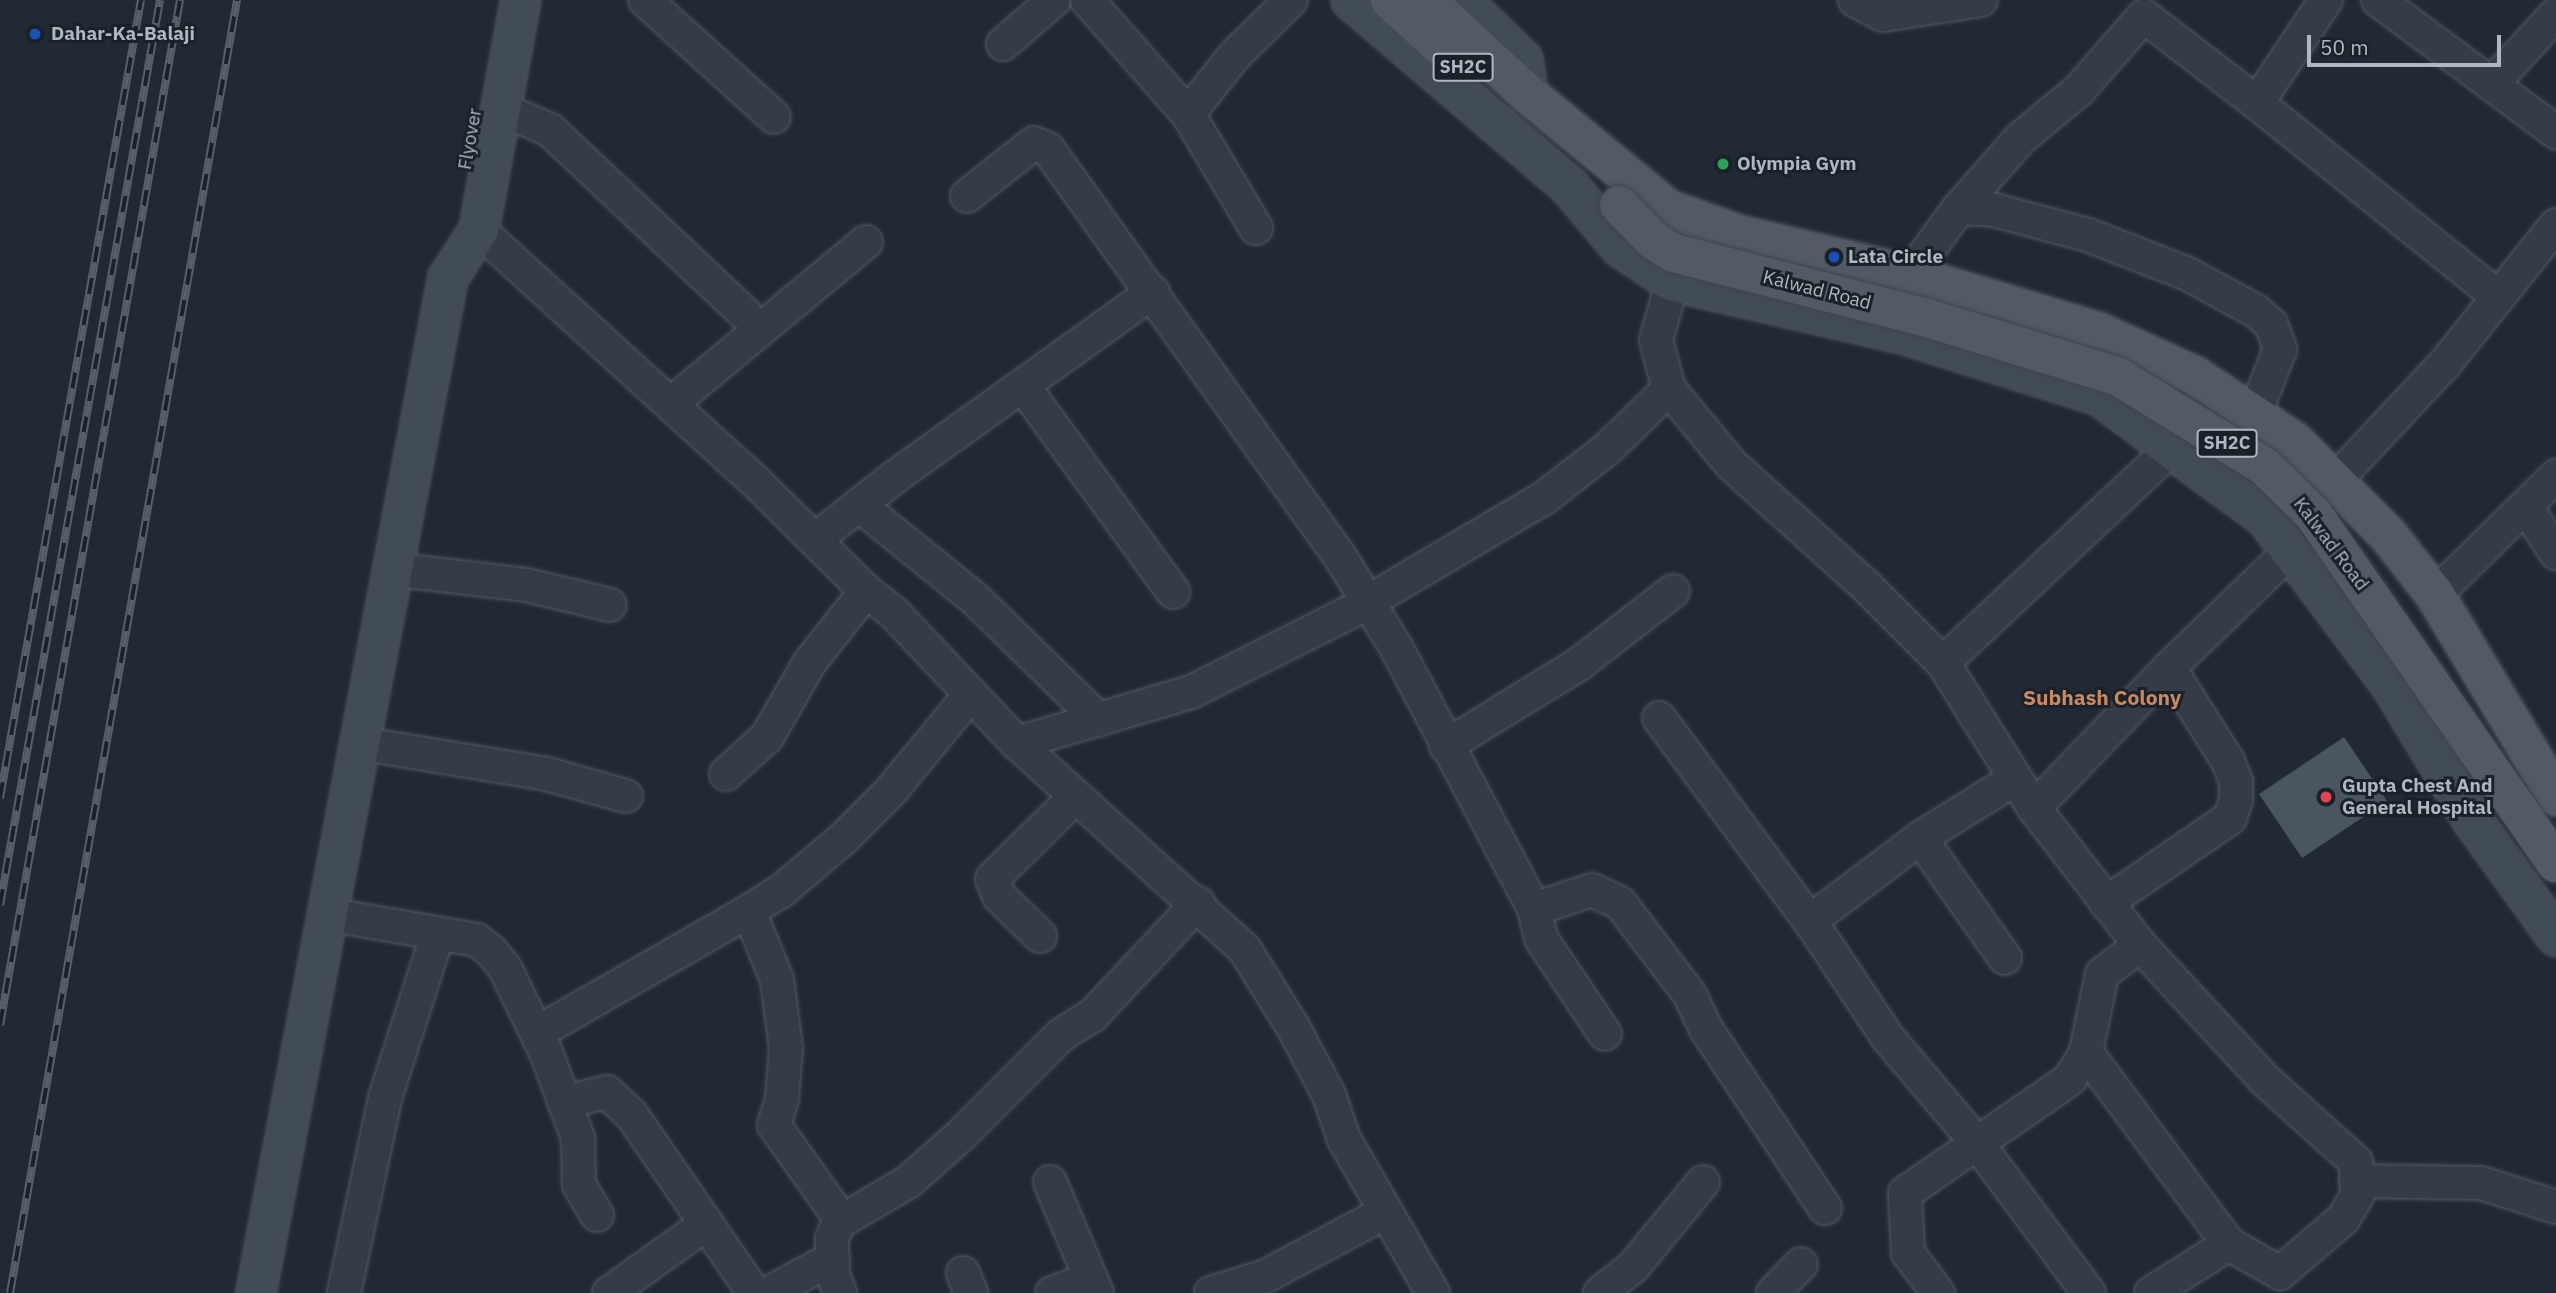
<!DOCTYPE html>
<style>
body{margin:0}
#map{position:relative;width:2556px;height:1293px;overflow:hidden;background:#212a34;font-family:"IBM Plex Sans",sans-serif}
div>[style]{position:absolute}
.building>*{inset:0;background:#495560}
.roads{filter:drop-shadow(0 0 2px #525a63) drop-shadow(0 0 2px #525a63)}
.street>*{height:32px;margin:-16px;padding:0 16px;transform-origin:16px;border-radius:16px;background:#343c45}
.secondary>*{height:38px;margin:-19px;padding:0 19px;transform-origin:19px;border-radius:19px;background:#424c58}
.primary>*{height:38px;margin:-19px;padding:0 19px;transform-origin:19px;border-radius:19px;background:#525b65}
.rail>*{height:8px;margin-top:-4px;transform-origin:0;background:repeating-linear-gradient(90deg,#1a2129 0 16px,#56606c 0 32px);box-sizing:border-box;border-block:2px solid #56606c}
.bridges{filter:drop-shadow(0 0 2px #3e454f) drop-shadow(0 0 2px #3e454f)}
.primary-bridge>*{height:38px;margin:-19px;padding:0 19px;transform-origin:19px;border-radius:19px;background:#525b65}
.dots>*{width:19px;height:19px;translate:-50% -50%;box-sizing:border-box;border:4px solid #1a2129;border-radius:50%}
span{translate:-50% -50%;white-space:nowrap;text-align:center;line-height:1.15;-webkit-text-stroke:6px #1a2129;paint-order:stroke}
.shield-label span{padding:2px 5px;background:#1a2129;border:2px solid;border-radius:5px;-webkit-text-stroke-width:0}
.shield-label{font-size:18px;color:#aeb7c2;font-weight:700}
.poi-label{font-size:19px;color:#aeb7c2;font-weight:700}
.left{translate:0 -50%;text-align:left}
.street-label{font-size:19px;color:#aeb7c2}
.neighbourhood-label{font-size:21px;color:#c98962;font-weight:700}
.scale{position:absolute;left:2307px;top:35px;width:194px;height:32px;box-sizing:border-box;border:4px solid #aeb7c2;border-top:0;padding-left:9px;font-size:21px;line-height:24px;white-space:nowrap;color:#aeb7c2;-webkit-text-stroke:5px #1a2129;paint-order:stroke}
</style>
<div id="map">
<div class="building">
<div style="clip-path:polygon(2344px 737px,2387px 801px,2302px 858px,2259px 794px)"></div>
</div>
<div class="roads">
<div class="street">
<div style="left:645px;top:0;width:174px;rotate:42.2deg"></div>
<div style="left:1087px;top:0;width:152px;rotate:48.5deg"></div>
<div style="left:1855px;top:0;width:32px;rotate:28deg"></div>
<div style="left:1883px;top:15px;width:99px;rotate:-8.7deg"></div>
<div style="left:2326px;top:0;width:124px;rotate:123.8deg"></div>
<div style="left:2257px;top:103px;width:309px;rotate:38.8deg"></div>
<div style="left:2378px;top:0;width:222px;rotate:36.6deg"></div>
<div style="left:1003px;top:44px;width:67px;rotate:-40.8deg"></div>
<div style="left:2492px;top:84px;width:95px;rotate:-47.6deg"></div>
<div style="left:499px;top:108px;width:56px;rotate:23.3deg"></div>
<div style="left:550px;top:130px;width:267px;rotate:43.3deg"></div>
<div style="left:967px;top:196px;width:85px;rotate:-38.3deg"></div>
<div style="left:1034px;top:143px;width:15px;rotate:23deg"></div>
<div style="left:1048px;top:149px;width:500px;rotate:54.4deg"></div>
<div style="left:1339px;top:555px;width:110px;rotate:58.3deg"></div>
<div style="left:1397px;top:649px;width:294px;rotate:62.2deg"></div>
<div style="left:1534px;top:909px;width:61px;rotate:-18.1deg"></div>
<div style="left:1592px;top:890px;width:31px;rotate:25deg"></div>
<div style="left:1620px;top:903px;width:116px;rotate:52.7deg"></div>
<div style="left:1690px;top:995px;width:38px;rotate:65deg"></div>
<div style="left:1706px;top:1029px;width:215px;rotate:56.4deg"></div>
<div style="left:1959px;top:208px;width:35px;rotate:3deg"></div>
<div style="left:1994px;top:210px;width:97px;rotate:14.9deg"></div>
<div style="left:2088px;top:235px;width:107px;rotate:21.3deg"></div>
<div style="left:2188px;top:274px;width:77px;rotate:28.6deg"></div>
<div style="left:2256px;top:311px;width:20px;rotate:41deg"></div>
<div style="left:2271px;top:324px;width:27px;rotate:70deg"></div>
<div style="left:2280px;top:349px;width:72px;rotate:111.2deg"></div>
<div style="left:1256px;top:228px;width:133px;rotate:-120.8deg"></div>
<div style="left:1188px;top:114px;width:75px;rotate:-51.5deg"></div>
<div style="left:1235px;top:55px;width:78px;rotate:-44.5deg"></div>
<div style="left:479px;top:230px;width:377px;rotate:42.3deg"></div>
<div style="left:758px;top:484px;width:152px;rotate:44.7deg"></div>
<div style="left:866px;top:591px;width:33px;rotate:38deg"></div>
<div style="left:892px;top:611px;width:182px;rotate:46.6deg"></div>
<div style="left:1017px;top:743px;width:181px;rotate:-16.3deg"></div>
<div style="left:1191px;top:692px;width:185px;rotate:-26.7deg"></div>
<div style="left:1356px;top:609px;width:218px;rotate:-30.6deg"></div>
<div style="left:1544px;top:498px;width:80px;rotate:-37.9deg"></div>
<div style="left:1607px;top:449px;width:86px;rotate:-44.1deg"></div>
<div style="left:1669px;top:389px;width:51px;rotate:-104.9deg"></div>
<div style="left:1656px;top:340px;width:83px;rotate:-74deg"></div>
<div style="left:1910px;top:275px;width:83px;rotate:-53.8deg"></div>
<div style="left:1959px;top:208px;width:94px;rotate:-48.5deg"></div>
<div style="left:2021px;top:138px;width:74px;rotate:-39.5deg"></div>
<div style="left:2078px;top:91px;width:100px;rotate:-48.7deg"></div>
<div style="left:2144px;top:16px;width:143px;rotate:37.6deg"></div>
<div style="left:1023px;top:386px;width:255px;rotate:53.9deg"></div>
<div style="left:1669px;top:389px;width:97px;rotate:50.4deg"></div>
<div style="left:1731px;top:464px;width:182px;rotate:42.1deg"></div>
<div style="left:1866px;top:586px;width:109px;rotate:45deg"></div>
<div style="left:1943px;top:663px;width:171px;rotate:57.9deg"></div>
<div style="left:2034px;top:808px;width:194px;rotate:-46deg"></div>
<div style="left:672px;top:403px;width:252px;rotate:-39.7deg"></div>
<div style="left:859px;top:505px;width:149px;rotate:39deg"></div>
<div style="left:975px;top:599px;width:173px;rotate:44.3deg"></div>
<div style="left:2527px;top:509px;width:53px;rotate:56.6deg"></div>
<div style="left:816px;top:539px;width:102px;rotate:-38.2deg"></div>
<div style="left:896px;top:476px;width:316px;rotate:-35.6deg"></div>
<div style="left:390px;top:569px;width:137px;rotate:6.7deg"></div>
<div style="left:526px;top:585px;width:86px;rotate:13.4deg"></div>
<div style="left:2435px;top:595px;width:170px;rotate:-44.5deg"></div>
<div style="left:1943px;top:663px;width:314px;rotate:-43.2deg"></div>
<div style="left:1659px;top:718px;width:253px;rotate:53.4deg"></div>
<div style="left:1810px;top:921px;width:141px;rotate:56.3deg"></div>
<div style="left:1888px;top:1038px;width:138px;rotate:49.7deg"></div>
<div style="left:1977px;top:1143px;width:187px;rotate:53.3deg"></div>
<div style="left:358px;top:743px;width:192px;rotate:9.3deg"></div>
<div style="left:547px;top:774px;width:82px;rotate:15.6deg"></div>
<div style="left:1017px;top:743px;width:308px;rotate:42.2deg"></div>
<div style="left:1245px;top:950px;width:91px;rotate:58.1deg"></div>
<div style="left:1293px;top:1027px;width:77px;rotate:62.1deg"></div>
<div style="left:1329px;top:1095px;width:46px;rotate:71.2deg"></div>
<div style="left:1344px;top:1139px;width:178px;rotate:60deg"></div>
<div style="left:1446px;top:746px;width:156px;rotate:-31.7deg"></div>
<div style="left:1579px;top:664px;width:119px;rotate:-37.8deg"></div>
<div style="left:726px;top:774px;width:55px;rotate:-42.1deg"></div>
<div style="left:767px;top:737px;width:86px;rotate:-60.2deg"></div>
<div style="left:810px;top:662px;width:90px;rotate:-51.7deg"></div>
<div style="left:2034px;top:808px;width:173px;rotate:52.3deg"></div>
<div style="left:2140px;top:945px;width:184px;rotate:47.2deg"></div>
<div style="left:2265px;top:1080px;width:122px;rotate:42deg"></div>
<div style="left:2356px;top:1162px;width:34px;rotate:88deg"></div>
<div style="left:2357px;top:1196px;width:27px;rotate:121deg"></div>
<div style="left:2343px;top:1219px;width:83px;rotate:139.4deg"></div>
<div style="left:2280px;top:1273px;width:59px;rotate:-150.4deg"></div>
<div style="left:2229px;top:1244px;width:239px;rotate:-126.7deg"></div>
<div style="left:1920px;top:838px;width:147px;rotate:54.7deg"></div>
<div style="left:2106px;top:903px;width:150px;rotate:-34.4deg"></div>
<div style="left:2230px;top:818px;width:19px;rotate:-72deg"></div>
<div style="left:2236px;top:800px;width:19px;rotate:-90deg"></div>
<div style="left:2236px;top:781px;width:22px;rotate:-112deg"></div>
<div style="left:2228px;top:761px;width:110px;rotate:-122.4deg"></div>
<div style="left:2169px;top:668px;width:170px;rotate:-44deg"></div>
<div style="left:2291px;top:550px;width:79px;rotate:-57.9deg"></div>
<div style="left:2333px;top:483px;width:167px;rotate:-46.9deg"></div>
<div style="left:2447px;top:361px;width:174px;rotate:-51.3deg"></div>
<div style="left:1534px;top:909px;width:32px;rotate:76deg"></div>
<div style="left:1542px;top:940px;width:113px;rotate:56.2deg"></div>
<div style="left:326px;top:914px;width:153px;rotate:9.8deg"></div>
<div style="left:477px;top:940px;width:18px;rotate:38deg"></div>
<div style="left:491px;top:951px;width:22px;rotate:51deg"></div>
<div style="left:505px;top:968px;width:97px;rotate:64.2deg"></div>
<div style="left:547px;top:1055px;width:89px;rotate:69.5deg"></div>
<div style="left:578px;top:1138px;width:47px;rotate:88.8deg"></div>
<div style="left:579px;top:1185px;width:35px;rotate:59deg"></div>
<div style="left:1810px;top:921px;width:138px;rotate:-37deg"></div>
<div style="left:1920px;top:838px;width:110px;rotate:-31.9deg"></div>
<div style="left:1040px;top:936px;width:57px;rotate:-135.7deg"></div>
<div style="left:999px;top:896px;width:18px;rotate:-112deg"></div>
<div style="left:992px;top:879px;width:115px;rotate:-44.6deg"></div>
<div style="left:537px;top:1033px;width:245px;rotate:-29.9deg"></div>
<div style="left:564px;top:1102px;width:44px;rotate:-13.1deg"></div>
<div style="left:607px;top:1092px;width:33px;rotate:43deg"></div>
<div style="left:631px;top:1114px;width:217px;rotate:55.5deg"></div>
<div style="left:2356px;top:1181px;width:125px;rotate:0.9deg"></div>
<div style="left:2481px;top:1183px;width:79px;rotate:17.7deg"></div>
<div style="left:1050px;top:1182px;width:121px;rotate:67.1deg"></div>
<div style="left:838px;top:1223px;width:81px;rotate:-30.4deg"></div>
<div style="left:908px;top:1182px;width:71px;rotate:-41.6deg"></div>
<div style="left:961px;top:1135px;width:141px;rotate:-45deg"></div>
<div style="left:1061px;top:1035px;width:36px;rotate:-32deg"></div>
<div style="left:1092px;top:1016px;width:155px;rotate:-46.8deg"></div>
<div style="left:963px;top:1273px;width:22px;rotate:68deg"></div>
<div style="left:344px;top:1293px;width:199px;rotate:-78.1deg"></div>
<div style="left:385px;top:1098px;width:173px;rotate:-72.2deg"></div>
<div style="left:609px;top:1293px;width:119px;rotate:-35.4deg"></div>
<div style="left:769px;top:1293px;width:73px;rotate:-28.7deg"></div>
<div style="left:840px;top:1293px;width:19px;rotate:-111deg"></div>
<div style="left:833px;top:1275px;width:36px;rotate:-92deg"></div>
<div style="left:832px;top:1239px;width:22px;rotate:-69deg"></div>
<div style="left:840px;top:1218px;width:114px;rotate:-125.4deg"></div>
<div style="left:774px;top:1125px;width:28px;rotate:-73deg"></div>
<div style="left:782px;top:1098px;width:50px;rotate:-85.4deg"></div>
<div style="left:786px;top:1048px;width:69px;rotate:-97.5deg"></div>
<div style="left:777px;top:980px;width:74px;rotate:-112.1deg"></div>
<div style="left:749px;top:911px;width:36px;rotate:-32deg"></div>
<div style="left:780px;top:892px;width:85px;rotate:-40.2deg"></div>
<div style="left:845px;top:837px;width:64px;rotate:-45deg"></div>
<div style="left:890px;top:792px;width:124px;rotate:-50.5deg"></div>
<div style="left:1052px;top:1293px;width:41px;rotate:-19.7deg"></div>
<div style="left:1211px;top:1293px;width:58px;rotate:-17.2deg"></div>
<div style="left:1266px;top:1276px;width:136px;rotate:-28.1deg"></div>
<div style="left:1600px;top:1293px;width:42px;rotate:-38.2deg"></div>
<div style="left:1633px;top:1267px;width:110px;rotate:-50.5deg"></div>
<div style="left:1773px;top:1293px;width:40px;rotate:-46deg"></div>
<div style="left:1938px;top:1293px;width:50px;rotate:-126.9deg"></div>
<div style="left:1908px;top:1253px;width:60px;rotate:-92.9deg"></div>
<div style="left:1905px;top:1193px;width:201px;rotate:-34.6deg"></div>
<div style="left:2070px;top:1079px;width:31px;rotate:-59deg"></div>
<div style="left:2086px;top:1052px;width:80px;rotate:-78.4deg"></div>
<div style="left:2102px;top:974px;width:48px;rotate:-37.3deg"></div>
<div style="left:2151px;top:1293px;width:92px;rotate:-32.1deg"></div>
</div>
<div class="secondary">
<div style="left:1351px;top:0;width:287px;rotate:40.5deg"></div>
<div style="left:1569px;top:186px;width:80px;rotate:50.1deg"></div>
<div style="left:1620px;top:247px;width:61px;rotate:33.7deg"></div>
<div style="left:1671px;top:281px;width:241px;rotate:12.9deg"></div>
<div style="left:1906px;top:335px;width:201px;rotate:17.4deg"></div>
<div style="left:2098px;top:395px;width:208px;rotate:36.2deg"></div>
<div style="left:2266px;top:518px;width:212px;rotate:53.2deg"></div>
<div style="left:2393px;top:688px;width:155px;rotate:59deg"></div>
<div style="left:2473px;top:821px;width:142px;rotate:54.2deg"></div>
<div style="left:1461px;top:0;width:86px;rotate:44.1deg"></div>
<div style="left:1523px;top:60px;width:34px;rotate:82deg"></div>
<div style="left:256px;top:1293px;width:1033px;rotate:-79.29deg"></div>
<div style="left:448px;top:278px;width:57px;rotate:-57.1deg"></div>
<div style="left:479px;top:230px;width:234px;rotate:-79.7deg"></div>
</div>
<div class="primary">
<div style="left:1390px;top:0;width:68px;rotate:42.6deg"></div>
<div style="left:1426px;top:0;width:139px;rotate:42.7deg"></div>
<div style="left:1528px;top:94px;width:181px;rotate:39.4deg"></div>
<div style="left:1668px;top:209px;width:77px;rotate:19.9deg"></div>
<div style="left:1740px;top:235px;width:175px;rotate:13.2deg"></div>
<div style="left:1910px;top:275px;width:197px;rotate:16.8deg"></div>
<div style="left:2099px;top:332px;width:106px;rotate:24.6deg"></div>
<div style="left:2195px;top:376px;width:118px;rotate:33.3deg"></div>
<div style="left:2294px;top:441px;width:133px;rotate:45deg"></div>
<div style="left:2388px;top:535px;width:76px;rotate:51.9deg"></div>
<div style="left:2435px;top:595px;width:235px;rotate:59deg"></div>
</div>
</div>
<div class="rail">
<div style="left:0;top:798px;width:810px;rotate:-79.98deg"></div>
<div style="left:0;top:905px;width:919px;rotate:-79.97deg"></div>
<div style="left:0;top:1025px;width:1041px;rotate:-80.04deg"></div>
<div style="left:10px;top:1293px;width:1313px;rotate:-80.04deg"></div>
</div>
<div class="bridges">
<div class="primary-bridge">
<div style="left:1619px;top:205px;width:50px;rotate:45.8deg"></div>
<div style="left:1654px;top:241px;width:23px;rotate:31deg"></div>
<div style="left:1674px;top:253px;width:261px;rotate:14.4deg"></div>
<div style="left:1927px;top:318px;width:199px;rotate:17deg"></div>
<div style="left:2117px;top:376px;width:172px;rotate:31.5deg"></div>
<div style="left:2264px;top:466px;width:69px;rotate:44.4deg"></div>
<div style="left:2313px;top:514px;width:425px;rotate:55.2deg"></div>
</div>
</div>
<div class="dots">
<div style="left:35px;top:34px;background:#1a4fb4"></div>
<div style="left:1723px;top:164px;background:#2e9e5b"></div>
<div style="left:1834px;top:257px;background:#1a4fb4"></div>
<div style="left:2326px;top:797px;background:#e0444e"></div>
</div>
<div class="shield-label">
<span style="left:1463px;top:67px">SH2C</span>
<span style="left:2227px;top:443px">SH2C</span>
</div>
<div class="poi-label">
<span class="left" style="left:51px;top:34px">Dahar-Ka-Balaji</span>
<span class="left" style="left:1737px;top:164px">Olympia Gym</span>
<span class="left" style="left:1848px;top:257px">Lata Circle</span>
<span class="left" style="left:2342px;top:797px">Gupta Chest And<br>General Hospital</span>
</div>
<div class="street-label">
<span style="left:470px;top:139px;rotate:-80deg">Flyover</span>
<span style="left:1817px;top:290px;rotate:14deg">Kalwad Road</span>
<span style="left:2331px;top:544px;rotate:53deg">Kalwad Road</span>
</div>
<div class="neighbourhood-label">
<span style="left:2102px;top:697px">Subhash Colony</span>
</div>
<div class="scale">50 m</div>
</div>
